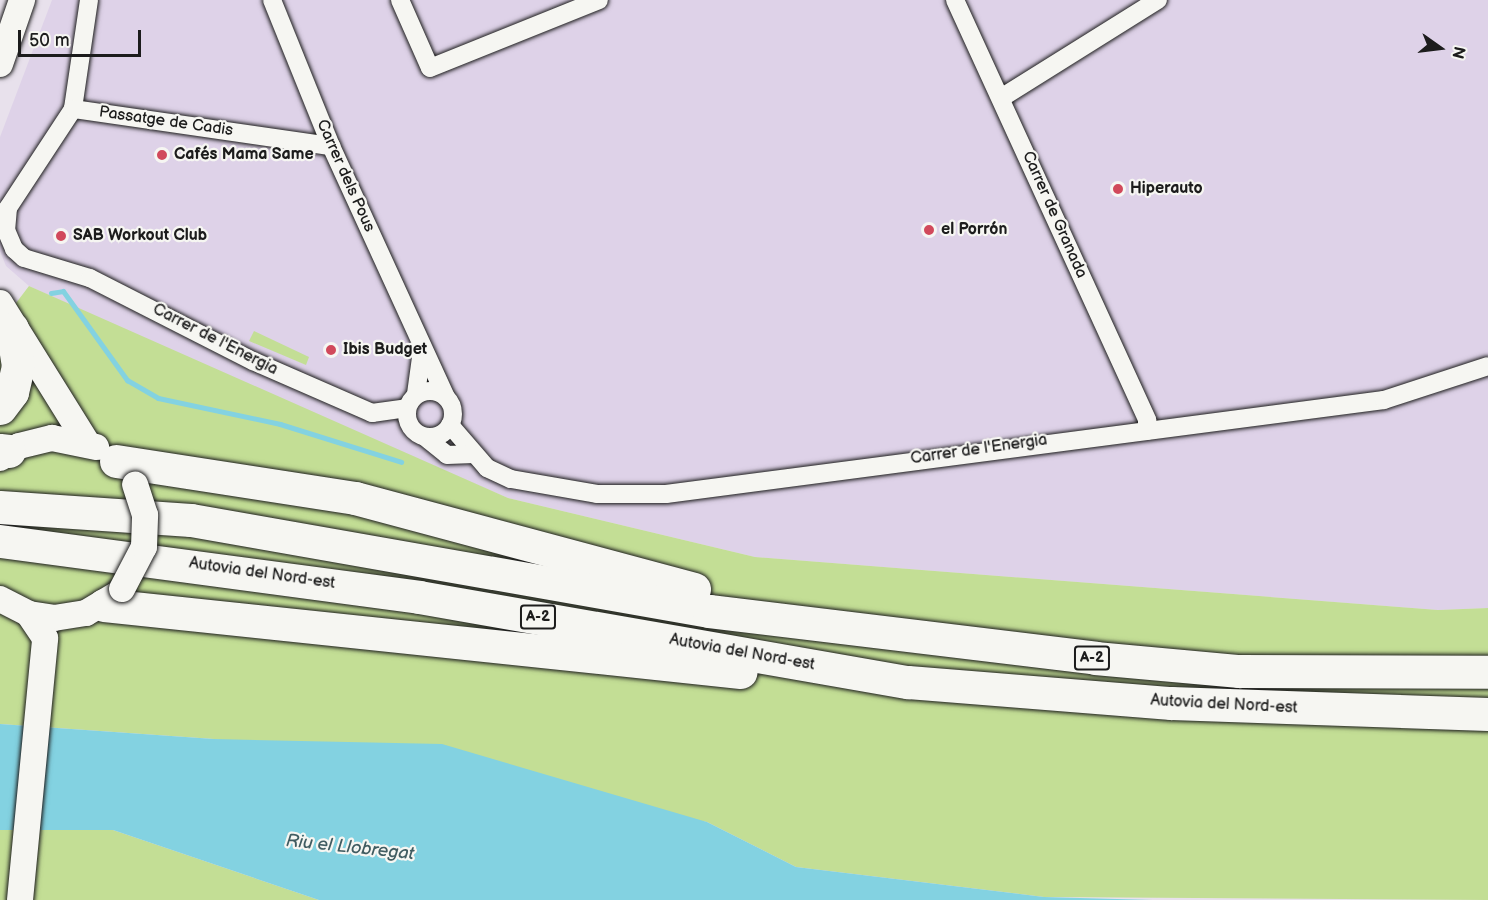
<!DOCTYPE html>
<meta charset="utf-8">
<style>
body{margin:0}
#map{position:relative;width:1488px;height:900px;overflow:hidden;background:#e8e1ec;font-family:"Balsamiq Sans",sans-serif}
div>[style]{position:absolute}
.built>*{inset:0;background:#ded2e8}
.green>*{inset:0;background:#c3de95}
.water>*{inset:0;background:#83d2e1}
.stream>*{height:5px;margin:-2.5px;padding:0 2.5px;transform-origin:2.5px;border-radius:2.5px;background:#83d2e1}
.roads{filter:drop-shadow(0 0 2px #1c1c1c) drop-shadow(0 0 2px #1c1c1c)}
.street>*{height:18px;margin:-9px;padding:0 9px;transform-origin:9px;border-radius:9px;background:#f6f6f2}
.street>.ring{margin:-9px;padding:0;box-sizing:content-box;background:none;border:18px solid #f6f6f2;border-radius:50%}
.secondary>*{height:26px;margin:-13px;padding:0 13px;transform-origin:13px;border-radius:13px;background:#f6f6f2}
.highway>*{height:33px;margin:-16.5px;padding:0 16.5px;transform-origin:16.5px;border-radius:16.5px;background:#f6f6f2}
.bridges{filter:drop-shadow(0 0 2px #1c1c1c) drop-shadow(0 0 2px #1c1c1c)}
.secondary-bridge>*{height:26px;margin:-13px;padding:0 13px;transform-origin:13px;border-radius:13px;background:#f6f6f2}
.dots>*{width:16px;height:16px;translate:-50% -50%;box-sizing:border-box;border:3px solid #f6f6f2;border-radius:50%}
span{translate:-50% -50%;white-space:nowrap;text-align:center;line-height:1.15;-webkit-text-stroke:4.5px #f6f6f2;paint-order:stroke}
.shield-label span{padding:2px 4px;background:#f6f6f2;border:2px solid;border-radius:4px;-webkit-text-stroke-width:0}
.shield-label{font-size:15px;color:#1c1c1c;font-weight:700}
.street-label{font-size:16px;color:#1c1c1c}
.poi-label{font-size:16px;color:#1c1c1c;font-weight:700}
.left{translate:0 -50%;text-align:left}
.water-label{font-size:18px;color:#405c61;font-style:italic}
.north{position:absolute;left:1410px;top:18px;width:60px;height:60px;-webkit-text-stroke:4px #f6f6f2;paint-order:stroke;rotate:104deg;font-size:16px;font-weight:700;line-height:24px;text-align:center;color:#1c1c1c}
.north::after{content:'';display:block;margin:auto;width:21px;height:27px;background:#1c1c1c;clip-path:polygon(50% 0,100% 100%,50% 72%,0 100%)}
.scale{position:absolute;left:18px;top:30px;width:123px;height:27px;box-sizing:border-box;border:3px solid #1c1c1c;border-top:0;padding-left:8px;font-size:18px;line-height:21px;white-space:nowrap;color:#1c1c1c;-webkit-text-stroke:4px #f6f6f2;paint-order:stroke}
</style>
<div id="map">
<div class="built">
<div style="clip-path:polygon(52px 0,1488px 0,1488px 608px,1438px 610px,755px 557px,508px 498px,236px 382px,29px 286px,6px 266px,0 251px,0 137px)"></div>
</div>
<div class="green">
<div style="clip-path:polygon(29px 286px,508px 498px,755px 557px,1438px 610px,1488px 608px,1488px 900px,1044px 897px,796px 867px,707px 822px,214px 739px,0 724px,0 324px)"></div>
<div style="clip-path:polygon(254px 331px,309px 357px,306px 365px,249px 341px)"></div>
<div style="clip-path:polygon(0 830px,113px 830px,319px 900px,0 900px)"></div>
</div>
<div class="water">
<div style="clip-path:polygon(0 724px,214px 739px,442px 744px,707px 822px,796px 867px,1044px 897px,1153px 900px,319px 900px,113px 830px,0 830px)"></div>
</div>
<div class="stream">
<div style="left:51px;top:293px;width:12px;rotate:-9deg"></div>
<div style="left:63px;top:291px;width:110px;rotate:54.3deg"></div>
<div style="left:127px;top:380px;width:36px;rotate:30deg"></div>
<div style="left:158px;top:398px;width:125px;rotate:12deg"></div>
<div style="left:280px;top:424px;width:127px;rotate:17.4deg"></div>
</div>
<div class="roads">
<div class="street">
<div style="left:89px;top:0;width:110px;rotate:98.4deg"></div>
<div style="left:73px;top:109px;width:118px;rotate:123.3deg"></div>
<div style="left:8px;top:208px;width:22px;rotate:95deg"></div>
<div style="left:6px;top:230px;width:21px;rotate:67deg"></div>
<div style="left:14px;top:249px;width:13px;rotate:42deg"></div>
<div style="left:24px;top:258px;width:69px;rotate:16.9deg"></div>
<div style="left:90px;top:278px;width:183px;rotate:27deg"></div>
<div style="left:253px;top:361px;width:130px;rotate:23.6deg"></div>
<div style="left:372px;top:413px;width:35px;rotate:-8deg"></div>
<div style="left:272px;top:0;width:157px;rotate:68deg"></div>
<div style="left:331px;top:146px;width:276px;rotate:65.4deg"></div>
<div style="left:400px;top:0;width:74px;rotate:66.2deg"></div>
<div style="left:430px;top:68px;width:182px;rotate:-21.9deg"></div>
<div style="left:955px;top:0;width:462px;rotate:65.4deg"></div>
<div style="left:1147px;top:420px;width:11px;rotate:90deg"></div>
<div style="left:1001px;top:98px;width:185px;rotate:-32deg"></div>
<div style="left:73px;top:109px;width:261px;rotate:8.2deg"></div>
<div class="ring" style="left:407px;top:391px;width:28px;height:28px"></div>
<div style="left:416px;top:394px;width:44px;rotate:-82.2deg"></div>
<div style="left:450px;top:425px;width:57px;rotate:49.3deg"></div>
<div style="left:487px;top:468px;width:26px;rotate:25deg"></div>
<div style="left:511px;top:479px;width:87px;rotate:9.9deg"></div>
<div style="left:597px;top:494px;width:69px"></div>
<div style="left:666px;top:494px;width:724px;rotate:-7.46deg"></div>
<div style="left:1384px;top:400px;width:109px;rotate:-18.1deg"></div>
<div style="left:425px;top:437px;width:28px;rotate:39deg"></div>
<div style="left:447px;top:455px;width:27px;rotate:-2deg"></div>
</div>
<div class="secondary">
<div style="left:0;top:64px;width:68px;rotate:-71deg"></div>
<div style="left:0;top:303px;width:165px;rotate:58.1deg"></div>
<div style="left:0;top:458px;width:22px;rotate:-32deg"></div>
<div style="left:19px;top:446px;width:34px;rotate:-14deg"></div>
<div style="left:52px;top:438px;width:45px;rotate:11.6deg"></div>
<div style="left:0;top:599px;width:33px;rotate:27deg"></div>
<div style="left:29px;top:614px;width:25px;rotate:9deg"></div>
<div style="left:54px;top:618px;width:32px;rotate:-9deg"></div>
<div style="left:86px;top:613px;width:37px;rotate:-31deg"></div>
<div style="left:20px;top:900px;width:263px;rotate:-84.5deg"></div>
<div style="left:45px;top:638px;width:29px;rotate:-124deg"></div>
</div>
<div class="highway">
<div style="left:0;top:408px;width:20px;rotate:-53deg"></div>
<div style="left:12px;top:392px;width:27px;rotate:-77deg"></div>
<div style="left:18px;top:366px;width:38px;rotate:-99deg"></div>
<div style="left:0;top:450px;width:9px;rotate:6deg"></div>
<div style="left:116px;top:461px;width:242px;rotate:8.8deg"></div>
<div style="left:355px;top:498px;width:351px;rotate:15deg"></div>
<div style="left:0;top:507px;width:191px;rotate:3.9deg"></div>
<div style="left:191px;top:520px;width:526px;rotate:9.96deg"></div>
<div style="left:709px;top:611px;width:389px;rotate:6.9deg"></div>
<div style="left:1095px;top:658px;width:145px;rotate:5.2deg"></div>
<div style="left:1239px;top:671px;width:249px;rotate:0.2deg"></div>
<div style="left:0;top:541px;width:423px;rotate:7.6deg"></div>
<div style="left:419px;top:597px;width:496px;rotate:9.9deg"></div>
<div style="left:908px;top:682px;width:264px;rotate:4.6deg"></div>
<div style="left:1171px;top:703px;width:317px;rotate:2deg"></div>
<div style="left:104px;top:605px;width:640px;rotate:6.01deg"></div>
</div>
</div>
<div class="bridges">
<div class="secondary-bridge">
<div style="left:122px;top:589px;width:47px;rotate:-62.4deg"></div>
<div style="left:144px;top:547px;width:32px;rotate:-88deg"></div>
<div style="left:145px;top:515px;width:32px;rotate:-108deg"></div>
</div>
</div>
<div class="dots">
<div style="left:162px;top:155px;background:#d1495b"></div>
<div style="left:1118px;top:189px;background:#d1495b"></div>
<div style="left:929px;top:230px;background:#d1495b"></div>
<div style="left:61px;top:236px;background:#d1495b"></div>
<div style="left:331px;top:350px;background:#d1495b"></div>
</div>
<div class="shield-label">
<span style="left:538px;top:617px">A-2</span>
<span style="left:1092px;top:658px">A-2</span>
</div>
<div class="street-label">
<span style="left:166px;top:122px;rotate:8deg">Passatge de Cadis</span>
<span style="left:345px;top:176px;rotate:66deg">Carrer dels Pous</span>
<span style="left:1054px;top:215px;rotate:66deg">Carrer de Granada</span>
<span style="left:215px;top:340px;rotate:27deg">Carrer de l'Energia</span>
<span style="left:979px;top:450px;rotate:-8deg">Carrer de l'Energia</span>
<span style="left:262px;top:574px;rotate:8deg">Autovia del Nord-est</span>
<span style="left:742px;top:653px;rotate:10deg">Autovia del Nord-est</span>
<span style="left:1224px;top:705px;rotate:3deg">Autovia del Nord-est</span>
</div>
<div class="poi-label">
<span class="left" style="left:174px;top:155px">Cafés Mama Same</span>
<span class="left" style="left:1130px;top:189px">Hiperauto</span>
<span class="left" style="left:941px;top:230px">el Porrón</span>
<span class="left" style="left:73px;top:236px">SAB Workout Club</span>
<span class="left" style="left:343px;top:350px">Ibis Budget</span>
</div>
<div class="water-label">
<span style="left:350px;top:848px;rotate:6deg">Riu el Llobregat</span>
</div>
<div class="north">N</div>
<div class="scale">50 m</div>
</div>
